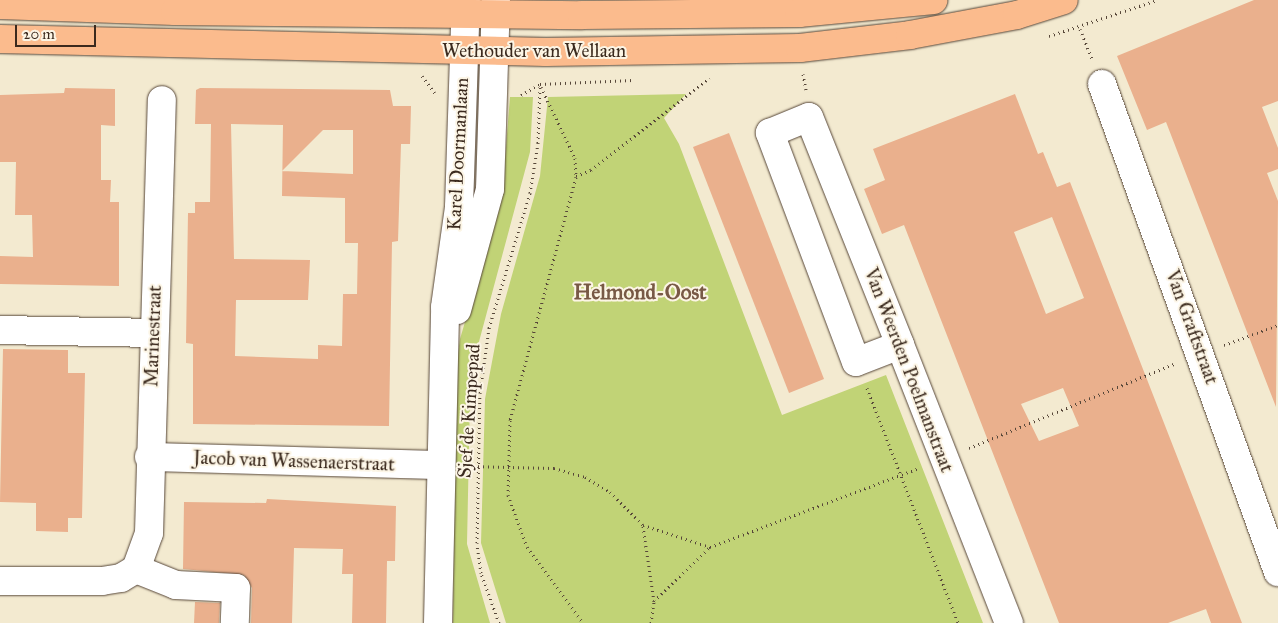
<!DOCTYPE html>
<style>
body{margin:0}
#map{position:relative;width:1278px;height:623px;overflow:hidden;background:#f3ead0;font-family:"IM FELL Great Primer",serif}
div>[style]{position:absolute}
.green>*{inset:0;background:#c1d376}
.building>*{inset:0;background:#eab08d}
.path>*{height:3px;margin-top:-1.5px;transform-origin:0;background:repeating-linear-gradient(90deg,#574739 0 1px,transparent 0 5px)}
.roads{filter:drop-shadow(0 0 1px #574739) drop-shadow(0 0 1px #574739)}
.minor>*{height:28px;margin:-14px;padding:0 14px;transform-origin:14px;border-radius:14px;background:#fff}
.major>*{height:28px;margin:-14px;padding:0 14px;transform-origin:14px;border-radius:14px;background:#fbbb8d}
span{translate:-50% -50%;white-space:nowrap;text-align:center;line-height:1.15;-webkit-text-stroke:4px #fcf5e5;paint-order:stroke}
.street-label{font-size:19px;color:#3b2a1e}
.quarter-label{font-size:21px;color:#785945;font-weight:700}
.scale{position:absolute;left:15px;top:25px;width:81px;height:22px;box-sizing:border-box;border:2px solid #3b2a1e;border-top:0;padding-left:6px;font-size:15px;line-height:18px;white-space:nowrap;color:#3b2a1e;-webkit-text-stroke:4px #fcf5e5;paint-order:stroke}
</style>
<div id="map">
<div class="green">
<div style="clip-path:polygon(686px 94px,664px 118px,679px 144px,782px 415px,886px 375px,983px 623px,506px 623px,481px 543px,485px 399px,501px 314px,540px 176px,548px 97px)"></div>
<div style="clip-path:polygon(510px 97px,533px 97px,530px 152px,473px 364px,470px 398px,467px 544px,490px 623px,453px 623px,455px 373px,460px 339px,502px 196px)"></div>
</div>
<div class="building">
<div style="clip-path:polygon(1254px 0,1278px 0,1278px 101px,1262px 107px,1278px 148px,1278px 169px,1267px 173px,1278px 201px,1276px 407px,1166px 122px,1147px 130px,1117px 56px)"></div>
<div style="clip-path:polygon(65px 88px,115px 89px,115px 126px,101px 125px,101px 180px,111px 180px,110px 202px,119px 202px,119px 286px,0 284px,0 256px,33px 257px,32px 215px,15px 215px,16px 162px,0 162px,0 95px,64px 93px)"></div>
<div style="clip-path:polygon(evenodd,200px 88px,390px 90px,393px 106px,411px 106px,410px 144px,401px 144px,398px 241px,392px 242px,389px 426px,193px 424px,193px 344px,186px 343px,188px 213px,195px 213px,195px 202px,210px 202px,211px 124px,195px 124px,196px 90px,200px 88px,231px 124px,283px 125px,282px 196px,345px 198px,345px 243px,358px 243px,357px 294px,343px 294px,342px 346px,318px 345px,318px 359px,235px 356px,236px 300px,308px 300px,310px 260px,234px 259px,231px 124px,200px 88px,323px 130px,353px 130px,353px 174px,282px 171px,323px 130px)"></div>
<div style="clip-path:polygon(evenodd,1015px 94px,1038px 154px,1043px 152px,1057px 187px,1070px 182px,1242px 623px,1211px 623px,1206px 609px,1168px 623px,1059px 623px,904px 225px,882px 234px,864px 189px,885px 180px,873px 149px,1015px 94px,1052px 217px,1084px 298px,1046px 314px,1014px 232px,1052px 217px,1015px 94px,1063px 388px,1079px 426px,1039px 441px,1021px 404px,1063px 388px)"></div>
<div style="clip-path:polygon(729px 133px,824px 379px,789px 393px,693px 147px)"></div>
<div style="clip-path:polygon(3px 349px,68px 350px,68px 373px,85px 373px,82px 518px,68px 518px,68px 532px,36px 531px,36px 503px,0 502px)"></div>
<div style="clip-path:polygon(267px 499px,396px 506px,395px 561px,387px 561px,386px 623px,352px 623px,353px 574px,342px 574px,343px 549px,294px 548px,292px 623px,251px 623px,252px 588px,244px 575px,183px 569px,184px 502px,266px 503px)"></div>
<div style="clip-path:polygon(195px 602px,220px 603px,219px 623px,194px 623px)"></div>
</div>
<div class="path">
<div style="left:1080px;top:29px;width:32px;rotate:68deg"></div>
<div style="left:1049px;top:36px;width:114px;rotate:-18.4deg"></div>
<div style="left:803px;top:74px;width:16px;rotate:79deg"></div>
<div style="left:422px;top:76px;width:21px;rotate:53deg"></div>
<div style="left:541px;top:87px;width:79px;rotate:64.4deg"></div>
<div style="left:575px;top:158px;width:19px;rotate:87deg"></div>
<div style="left:576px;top:177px;width:252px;rotate:105.2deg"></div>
<div style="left:510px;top:420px;width:75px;rotate:91.5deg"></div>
<div style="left:508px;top:495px;width:55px;rotate:69.9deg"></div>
<div style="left:527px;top:547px;width:94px;rotate:53.6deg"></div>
<div style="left:521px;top:95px;width:22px;rotate:-30deg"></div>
<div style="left:540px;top:84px;width:93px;rotate:-2.5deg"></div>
<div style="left:576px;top:176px;width:16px;rotate:-22deg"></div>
<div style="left:591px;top:170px;width:150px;rotate:-37.9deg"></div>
<div style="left:1224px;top:345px;width:58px;rotate:-20.3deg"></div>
<div style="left:867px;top:388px;width:252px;rotate:68.8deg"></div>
<div style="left:969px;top:448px;width:222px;rotate:-22.3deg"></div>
<div style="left:468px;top:466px;width:86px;rotate:1.3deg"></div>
<div style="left:554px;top:468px;width:32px;rotate:16deg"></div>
<div style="left:585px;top:477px;width:29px;rotate:31deg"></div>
<div style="left:610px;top:492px;width:47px;rotate:45deg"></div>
<div style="left:643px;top:525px;width:71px;rotate:18.2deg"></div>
<div style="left:710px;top:547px;width:223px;rotate:-20.7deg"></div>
<div style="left:643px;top:526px;width:76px;rotate:81.7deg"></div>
<div style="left:499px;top:623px;width:53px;rotate:-109.8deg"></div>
<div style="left:481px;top:573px;width:30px;rotate:-98deg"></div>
<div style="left:477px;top:543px;width:150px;rotate:-88.9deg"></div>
<div style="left:480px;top:393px;width:66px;rotate:-82.1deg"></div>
<div style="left:489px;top:328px;width:141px;rotate:-73.1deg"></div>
<div style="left:530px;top:193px;width:51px;rotate:-80.9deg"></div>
<div style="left:538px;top:143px;width:58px;rotate:-88deg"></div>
<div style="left:651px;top:623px;width:22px;rotate:-82deg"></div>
<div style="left:654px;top:601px;width:78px;rotate:-44deg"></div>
</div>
<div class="roads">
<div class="minor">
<div style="left:1102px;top:84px;width:519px;rotate:70.17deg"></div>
<div style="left:457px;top:310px;width:125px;rotate:-74.7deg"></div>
<div style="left:490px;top:189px;width:189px;rotate:-88.2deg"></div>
<div style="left:0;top:330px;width:153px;rotate:1.1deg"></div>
<div style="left:900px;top:345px;width:47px;rotate:158.9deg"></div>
<div style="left:856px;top:362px;width:245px;rotate:-110.6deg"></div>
<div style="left:770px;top:133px;width:42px;rotate:-22.3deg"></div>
<div style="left:809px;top:117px;width:245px;rotate:68.2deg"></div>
<div style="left:900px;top:345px;width:299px;rotate:68.6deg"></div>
<div style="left:149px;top:457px;width:291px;rotate:1.6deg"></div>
<div style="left:136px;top:569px;width:38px;rotate:-70deg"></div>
<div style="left:149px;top:533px;width:433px;rotate:-88.3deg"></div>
<div style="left:136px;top:569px;width:43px;rotate:21.8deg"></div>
<div style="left:176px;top:585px;width:60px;rotate:2.9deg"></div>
<div style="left:236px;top:588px;width:35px;rotate:92deg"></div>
<div style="left:0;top:581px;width:102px"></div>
<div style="left:102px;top:581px;width:19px;rotate:-9deg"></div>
<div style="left:121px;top:578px;width:17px;rotate:-31deg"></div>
<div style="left:438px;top:623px;width:316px;rotate:-88.7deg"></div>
<div style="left:445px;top:307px;width:101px;rotate:-82deg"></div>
<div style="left:459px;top:207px;width:207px;rotate:-88.1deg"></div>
</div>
<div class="major">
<div style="left:0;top:5px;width:175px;rotate:2deg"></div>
<div style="left:175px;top:11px;width:407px;rotate:0.6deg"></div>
<div style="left:582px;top:15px;width:217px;rotate:-0.5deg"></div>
<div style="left:799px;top:13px;width:135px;rotate:-5.5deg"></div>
<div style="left:0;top:39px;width:546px;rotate:1.36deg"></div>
<div style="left:546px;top:52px;width:254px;rotate:-0.9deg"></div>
<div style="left:800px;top:48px;width:111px;rotate:-6.7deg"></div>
<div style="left:910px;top:35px;width:109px;rotate:-10.6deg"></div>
<div style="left:1017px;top:15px;width:49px;rotate:-17.7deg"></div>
</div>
</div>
<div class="street-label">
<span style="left:534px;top:51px">Wethouder van Wellaan</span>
<span style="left:458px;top:154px;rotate:-87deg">Karel Doormanlaan</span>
<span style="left:1192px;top:327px;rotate:70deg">Van Graftstraat</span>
<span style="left:153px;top:336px;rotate:-88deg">Marinestraat</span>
<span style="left:909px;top:370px;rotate:69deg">Van Weerden Poelmanstraat</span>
<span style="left:469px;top:411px;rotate:-86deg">Sjef de Kimpepad</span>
<span style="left:294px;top:461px;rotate:2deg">Jacob van Wassenaerstraat</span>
</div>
<div class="quarter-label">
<span style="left:640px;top:292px">Helmond-Oost</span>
</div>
<div class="scale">20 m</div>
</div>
